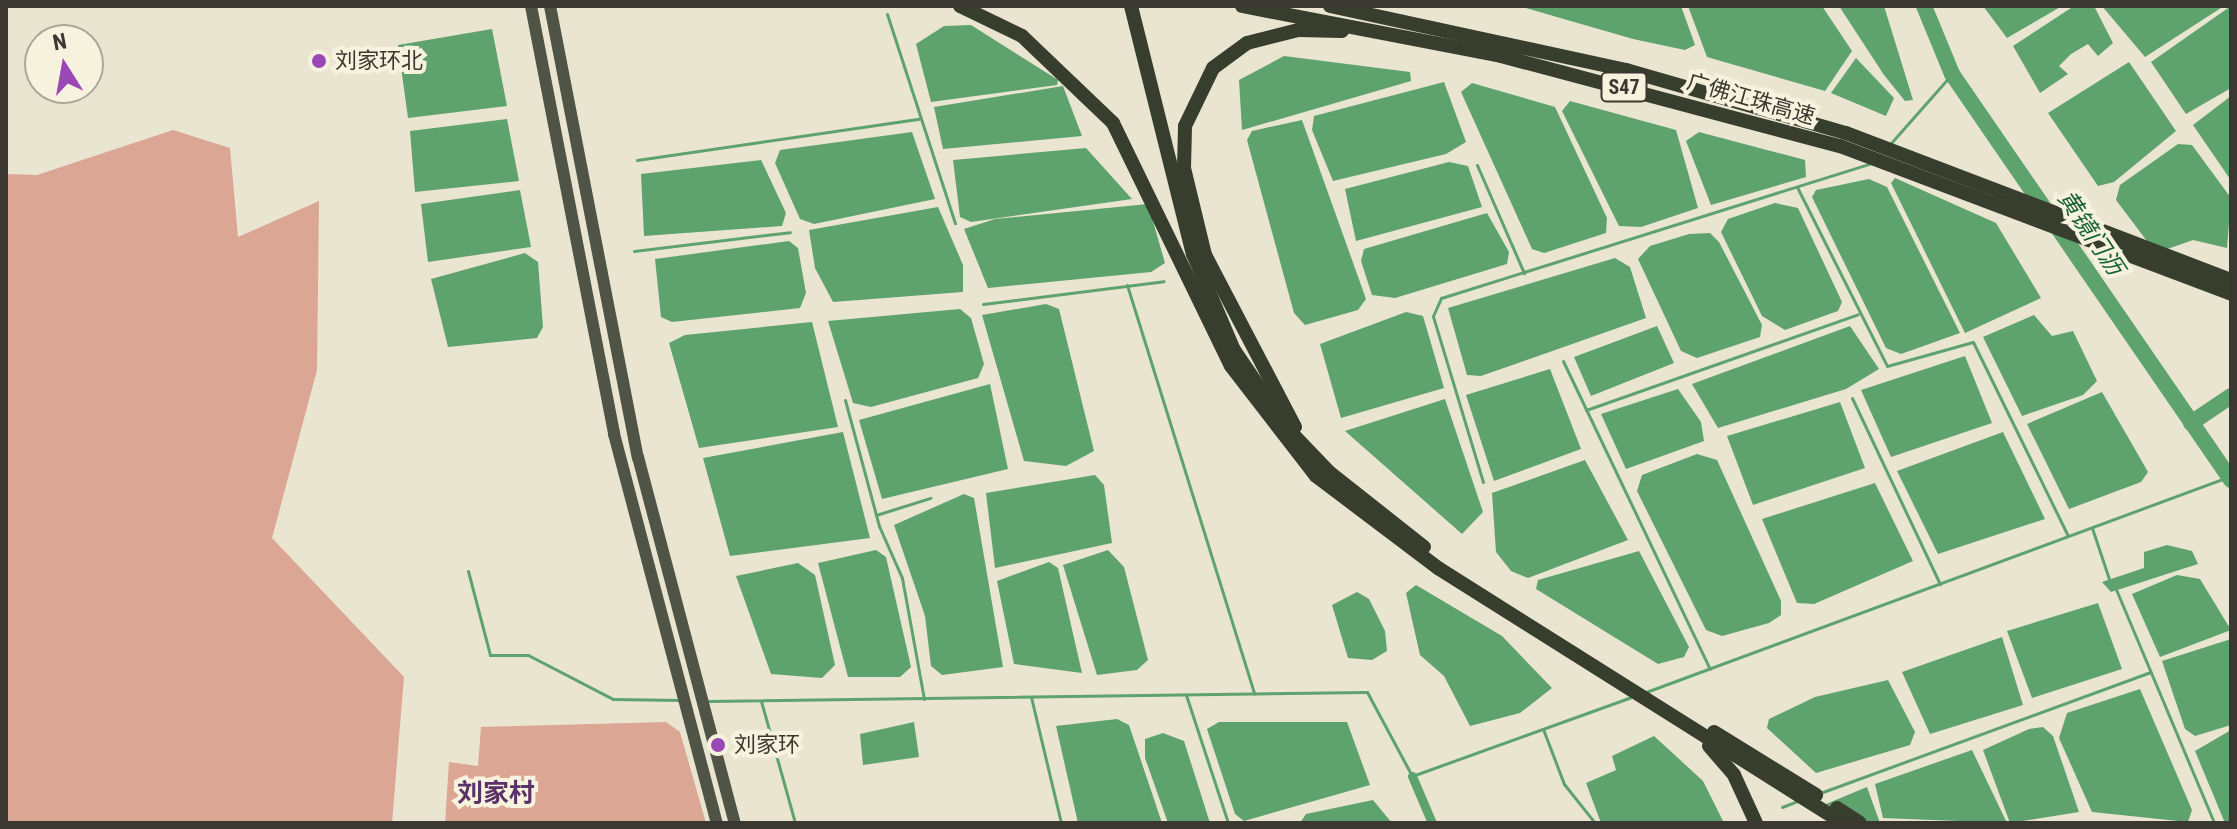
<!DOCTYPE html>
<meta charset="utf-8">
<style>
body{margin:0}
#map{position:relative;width:2237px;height:829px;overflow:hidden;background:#eae5d1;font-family:"Roboto Condensed","Noto Sans SC",sans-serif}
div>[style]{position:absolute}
.green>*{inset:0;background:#dba694}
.water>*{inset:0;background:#5ea26e}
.stream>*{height:3px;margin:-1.5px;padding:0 1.5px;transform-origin:1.5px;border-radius:1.5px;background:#5ea26e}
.canal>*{height:9px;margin:-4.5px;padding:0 4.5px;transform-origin:4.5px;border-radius:4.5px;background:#5ea26e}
.river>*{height:16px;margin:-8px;padding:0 8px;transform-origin:8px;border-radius:8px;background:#5ea26e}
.major>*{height:12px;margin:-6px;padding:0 6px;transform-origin:6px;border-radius:6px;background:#4f5446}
.highway>*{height:14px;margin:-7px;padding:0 7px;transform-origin:7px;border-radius:7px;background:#383e2e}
.dots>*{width:22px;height:22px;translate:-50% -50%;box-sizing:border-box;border:4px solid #f7f2de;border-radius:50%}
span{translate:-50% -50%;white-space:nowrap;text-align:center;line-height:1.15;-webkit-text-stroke:8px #f7f2de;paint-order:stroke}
.shield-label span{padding:2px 6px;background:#f7f2de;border:2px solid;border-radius:6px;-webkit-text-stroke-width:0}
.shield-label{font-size:20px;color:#3a3830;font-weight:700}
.poi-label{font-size:22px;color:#3a3830}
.left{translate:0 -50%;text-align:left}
.street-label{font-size:22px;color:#3a3830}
.water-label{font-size:24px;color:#186332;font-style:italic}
.quarter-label{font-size:26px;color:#5a3268;font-weight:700}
.frame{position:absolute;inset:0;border:8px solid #3a3830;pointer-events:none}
.north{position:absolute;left:24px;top:24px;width:80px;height:80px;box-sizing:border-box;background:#f7f2de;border:2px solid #aba898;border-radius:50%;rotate:349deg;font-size:22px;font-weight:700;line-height:32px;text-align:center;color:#3a3830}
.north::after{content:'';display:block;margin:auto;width:28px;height:36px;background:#9b48b7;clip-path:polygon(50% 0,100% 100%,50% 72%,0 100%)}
</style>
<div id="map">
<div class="green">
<div style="clip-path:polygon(173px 130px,230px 148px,238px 237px,319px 201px,317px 370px,272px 538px,404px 677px,392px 823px,6px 823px,6px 174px,37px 175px)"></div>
<div style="clip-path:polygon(666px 722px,680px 732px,706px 823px,445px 823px,449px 762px,478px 766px,481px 727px)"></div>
</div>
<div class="water">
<div style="clip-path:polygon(1519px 6px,1681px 6px,1695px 45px,1685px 50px,1633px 39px)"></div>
<div style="clip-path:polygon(1688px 6px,1822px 6px,1852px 51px,1825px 91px,1707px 57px)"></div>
<div style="clip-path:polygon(1839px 6px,1884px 6px,1913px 100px,1905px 101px,1884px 75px)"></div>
<div style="clip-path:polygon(1983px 6px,2062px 6px,2007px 38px)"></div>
<div style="clip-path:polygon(2074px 6px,2094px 6px,2113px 43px,2098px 56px,2088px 44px,2071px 54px,2059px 66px,2068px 74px,2040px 93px,2013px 46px)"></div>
<div style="clip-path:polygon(2102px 6px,2224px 6px,2145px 57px)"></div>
<div style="clip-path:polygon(2231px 6px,2231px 88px,2186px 114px,2151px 62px)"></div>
<div style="clip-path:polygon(971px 25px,1058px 80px,1057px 85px,931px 102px,916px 44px,944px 26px)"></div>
<div style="clip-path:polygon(492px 29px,507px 106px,408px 118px,398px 45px)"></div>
<div style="clip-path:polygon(1284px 56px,1410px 72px,1411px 81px,1242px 130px,1239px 80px)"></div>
<div style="clip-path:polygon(1856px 58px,1894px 98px,1886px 116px,1831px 93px)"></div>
<div style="clip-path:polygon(2129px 62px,2176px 131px,2114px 182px,2098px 186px,2048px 113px)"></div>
<div style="clip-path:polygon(1444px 82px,1466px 142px,1446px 154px,1333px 181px,1312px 130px,1314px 116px)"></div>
<div style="clip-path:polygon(1472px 83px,1555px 107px,1607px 218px,1606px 233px,1544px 253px,1532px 249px,1461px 92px)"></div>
<div style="clip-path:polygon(1063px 86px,1082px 136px,943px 149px,934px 107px)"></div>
<div style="clip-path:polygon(2231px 96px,2231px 179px,2230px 179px,2193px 125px)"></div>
<div style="clip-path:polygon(1570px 101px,1676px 130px,1698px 208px,1641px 227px,1619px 226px,1562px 111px)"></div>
<div style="clip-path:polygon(507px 119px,519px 181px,415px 192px,410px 131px)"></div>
<div style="clip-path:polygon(1302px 120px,1366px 299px,1358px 310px,1305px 325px,1294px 313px,1247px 140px,1252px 131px)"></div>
<div style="clip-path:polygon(912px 132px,935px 199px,814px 224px,800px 219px,775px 163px,780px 150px)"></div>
<div style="clip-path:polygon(1699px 132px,1805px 160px,1806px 177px,1711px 205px,1686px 141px)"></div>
<div style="clip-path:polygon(2178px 144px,2192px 145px,2231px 198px,2227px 248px,2193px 240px,2156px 253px,2116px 200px,2120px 185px)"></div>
<div style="clip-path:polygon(1086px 148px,1132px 199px,971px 222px,960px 217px,953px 160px)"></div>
<div style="clip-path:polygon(761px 160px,786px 213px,782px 226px,644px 236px,641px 174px)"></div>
<div style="clip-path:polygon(1449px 162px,1468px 166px,1482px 207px,1356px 241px,1345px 189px)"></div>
<div style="clip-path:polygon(1895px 178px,1996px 223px,2041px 298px,1965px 333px,1891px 183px)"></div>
<div style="clip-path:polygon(1869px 179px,1887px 187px,1960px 333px,1901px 354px,1886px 348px,1812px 197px,1816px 190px)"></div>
<div style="clip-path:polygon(520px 190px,531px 247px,428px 262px,421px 204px)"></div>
<div style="clip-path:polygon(1775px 203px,1798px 208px,1842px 302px,1838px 311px,1785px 330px,1762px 316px,1721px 232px,1728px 219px)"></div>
<div style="clip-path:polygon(1148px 204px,1165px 263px,1151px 272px,988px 288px,964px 229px,995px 219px)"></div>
<div style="clip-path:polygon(938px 207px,963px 265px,963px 292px,833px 302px,815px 268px,809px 230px)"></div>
<div style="clip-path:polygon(1487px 213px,1509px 252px,1507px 264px,1395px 298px,1372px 295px,1361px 261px,1364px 249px)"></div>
<div style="clip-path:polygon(1689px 234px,1710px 233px,1719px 242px,1762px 325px,1760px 337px,1697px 358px,1681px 351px,1638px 259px,1650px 246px)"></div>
<div style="clip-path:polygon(789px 241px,798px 248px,806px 293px,800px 308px,672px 322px,661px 317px,655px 259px)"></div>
<div style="clip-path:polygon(525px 253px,538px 262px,543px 327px,537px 338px,448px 347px,431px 279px)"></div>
<div style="clip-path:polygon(1615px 258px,1630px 267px,1646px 318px,1481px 376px,1467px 375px,1448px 308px)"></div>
<div style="clip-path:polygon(1046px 304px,1059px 309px,1094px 451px,1066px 466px,1024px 461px,982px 315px)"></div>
<div style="clip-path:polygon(960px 309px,971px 318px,984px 364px,978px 378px,871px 407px,853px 403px,828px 321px)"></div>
<div style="clip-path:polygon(1406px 312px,1423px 316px,1444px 388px,1341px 418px,1320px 344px)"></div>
<div style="clip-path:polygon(2034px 315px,2052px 336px,2073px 331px,2097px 381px,2083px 395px,2022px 416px,1983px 337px)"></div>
<div style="clip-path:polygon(812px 322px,838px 427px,699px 448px,669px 343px,685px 335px)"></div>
<div style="clip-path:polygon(1657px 326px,1674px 363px,1591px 396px,1574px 357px)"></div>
<div style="clip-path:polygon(1850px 326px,1879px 369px,1846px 389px,1718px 428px,1692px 384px)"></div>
<div style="clip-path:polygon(1965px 356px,1992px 423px,1891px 457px,1861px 390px)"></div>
<div style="clip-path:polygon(1550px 369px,1581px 449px,1494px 481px,1466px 395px)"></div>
<div style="clip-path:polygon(990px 384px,1008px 469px,882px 499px,859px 420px)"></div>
<div style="clip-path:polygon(1678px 389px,1701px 422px,1704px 441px,1626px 469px,1601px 414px)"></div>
<div style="clip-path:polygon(2102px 392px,2148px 472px,2141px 482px,2069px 509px,2027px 424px)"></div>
<div style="clip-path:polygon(1445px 399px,1483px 512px,1462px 534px,1345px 431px)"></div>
<div style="clip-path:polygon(1840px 402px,1865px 468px,1753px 505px,1727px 436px)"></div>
<div style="clip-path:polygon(843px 432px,870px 538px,730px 556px,703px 458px)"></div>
<div style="clip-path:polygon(2003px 432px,2045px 519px,1938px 554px,1897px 471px)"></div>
<div style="clip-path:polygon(1697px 454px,1717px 460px,1781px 601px,1781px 615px,1769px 623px,1722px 636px,1706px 630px,1637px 491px,1642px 475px)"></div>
<div style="clip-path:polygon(1585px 460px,1628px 540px,1528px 578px,1511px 571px,1496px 552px,1492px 493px)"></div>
<div style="clip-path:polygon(1095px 475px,1104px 485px,1112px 543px,995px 568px,986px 493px)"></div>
<div style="clip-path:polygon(1875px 483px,1913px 561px,1814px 604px,1797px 603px,1762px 519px)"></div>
<div style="clip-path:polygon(964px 494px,974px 498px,1003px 667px,942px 675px,931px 666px,925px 616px,894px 525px)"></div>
<div style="clip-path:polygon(2167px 545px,2192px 551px,2198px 564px,2111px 592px,2102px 582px,2144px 568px,2144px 552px)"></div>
<div style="clip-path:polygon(876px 550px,886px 557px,911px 667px,900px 677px,848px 677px,818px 563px)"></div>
<div style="clip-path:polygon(1108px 550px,1124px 567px,1148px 660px,1137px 670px,1097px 675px,1063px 565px)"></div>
<div style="clip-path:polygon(1639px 551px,1689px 647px,1684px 657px,1658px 664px,1536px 589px,1538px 580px)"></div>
<div style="clip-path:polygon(1049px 562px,1058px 568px,1082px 673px,1014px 664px,997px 581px)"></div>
<div style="clip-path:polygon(798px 563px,815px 575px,835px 665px,822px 678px,771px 674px,736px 576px)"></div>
<div style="clip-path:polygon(2177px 575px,2200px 579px,2231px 630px,2160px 657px,2132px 594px)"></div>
<div style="clip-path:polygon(1416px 585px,1502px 636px,1552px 688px,1520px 713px,1470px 726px,1444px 676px,1420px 655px,1406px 593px)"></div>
<div style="clip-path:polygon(1357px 592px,1369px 599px,1385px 631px,1387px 651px,1372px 660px,1348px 658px,1332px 605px)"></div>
<div style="clip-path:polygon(2098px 603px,2122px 669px,2032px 698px,2007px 631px)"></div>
<div style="clip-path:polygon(2002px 637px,2023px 705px,1930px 734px,1902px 672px)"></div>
<div style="clip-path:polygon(2231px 639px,2231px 725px,2195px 736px,2185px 729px,2162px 661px)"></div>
<div style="clip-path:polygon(1888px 680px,1915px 732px,1910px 745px,1816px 773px,1767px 728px,1769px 719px,1815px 697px)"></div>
<div style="clip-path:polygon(2140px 689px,2192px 810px,2188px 822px,2092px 812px,2059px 738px,2067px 713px)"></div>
<div style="clip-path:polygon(1117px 719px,1129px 725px,1162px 823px,1078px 823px,1056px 726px)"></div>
<div style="clip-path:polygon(914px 722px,919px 757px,863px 765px,860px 734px)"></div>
<div style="clip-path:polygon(1219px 722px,1347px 722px,1370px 785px,1244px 821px,1235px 814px,1207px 729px)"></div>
<div style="clip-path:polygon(2029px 729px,2043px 727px,2053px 736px,2079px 812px,2010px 823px,1983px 750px)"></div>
<div style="clip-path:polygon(2231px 730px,2231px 823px,2225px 823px,2195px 751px)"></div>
<div style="clip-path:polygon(1163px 733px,1184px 741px,1210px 823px,1168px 823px,1145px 758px,1145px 739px)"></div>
<div style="clip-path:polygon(1654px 736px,1703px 781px,1724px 823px,1601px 823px,1586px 783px,1616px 770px,1612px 756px)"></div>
<div style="clip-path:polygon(1972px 750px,2007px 823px,1883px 818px,1875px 784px)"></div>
<div style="clip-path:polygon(1867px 787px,1880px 823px,1856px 823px,1826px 804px)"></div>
<div style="clip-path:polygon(1373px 800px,1392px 823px,1300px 823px,1306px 814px)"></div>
</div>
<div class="stream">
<div style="left:887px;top:14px;width:220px;rotate:72deg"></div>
<div style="left:1891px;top:143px;width:92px;rotate:-48.5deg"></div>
<div style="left:637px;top:160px;width:285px;rotate:-8.3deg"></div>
<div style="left:1477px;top:165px;width:118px;rotate:66.5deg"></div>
<div style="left:1797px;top:187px;width:200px;rotate:63.3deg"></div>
<div style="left:1887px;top:366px;width:89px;rotate:-15.6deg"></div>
<div style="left:1973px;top:342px;width:216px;rotate:63.9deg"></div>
<div style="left:634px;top:251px;width:157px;rotate:-6.9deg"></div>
<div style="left:1127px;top:285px;width:428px;rotate:72.7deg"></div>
<div style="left:983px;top:304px;width:182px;rotate:-7.2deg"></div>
<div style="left:1563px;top:361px;width:341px;rotate:64.5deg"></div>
<div style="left:1852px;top:398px;width:206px;rotate:64.7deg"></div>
<div style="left:845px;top:400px;width:131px;rotate:74.9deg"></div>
<div style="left:879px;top:526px;width:57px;rotate:66.1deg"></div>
<div style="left:902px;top:578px;width:123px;rotate:79.7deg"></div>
<div style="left:1586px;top:410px;width:288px;rotate:-19.4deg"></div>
<div style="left:1483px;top:482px;width:173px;rotate:-106.8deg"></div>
<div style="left:1433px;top:316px;width:20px;rotate:-66deg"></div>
<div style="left:1441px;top:298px;width:452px;rotate:-17.4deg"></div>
<div style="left:876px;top:515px;width:57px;rotate:-17.5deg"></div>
<div style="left:2092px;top:528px;width:57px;rotate:71.6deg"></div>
<div style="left:468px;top:571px;width:87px;rotate:75.3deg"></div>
<div style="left:490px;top:655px;width:38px"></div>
<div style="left:528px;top:655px;width:96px;rotate:27.4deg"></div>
<div style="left:613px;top:699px;width:67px;rotate:0.9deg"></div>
<div style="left:2115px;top:587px;width:256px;rotate:67.2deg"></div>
<div style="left:1646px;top:692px;width:620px;rotate:-20.28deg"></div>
<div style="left:1186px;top:695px;width:135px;rotate:71.8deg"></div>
<div style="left:1031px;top:697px;width:130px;rotate:76.6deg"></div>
<div style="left:708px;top:701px;width:659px;rotate:-0.78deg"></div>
<div style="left:1367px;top:692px;width:95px;rotate:61.8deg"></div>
<div style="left:1412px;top:776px;width:234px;rotate:-19.8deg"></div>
<div style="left:761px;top:701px;width:127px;rotate:74.4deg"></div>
<div style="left:1543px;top:729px;width:59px;rotate:69.1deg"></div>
<div style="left:1564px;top:784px;width:50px;rotate:51.5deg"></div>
<div style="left:1820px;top:793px;width:352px;rotate:-20.1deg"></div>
<div style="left:1782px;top:807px;width:17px;rotate:-21deg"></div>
</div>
<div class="canal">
<div style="left:1412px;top:776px;width:51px;rotate:66.9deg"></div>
</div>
<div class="river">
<div style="left:1924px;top:6px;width:74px;rotate:67.6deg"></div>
<div style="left:1952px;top:74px;width:493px;rotate:55.5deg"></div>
<div style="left:2191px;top:423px;width:48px;rotate:-34deg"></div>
</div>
<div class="major">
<div style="left:531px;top:6px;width:436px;rotate:79deg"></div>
<div style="left:614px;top:434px;width:402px;rotate:75.2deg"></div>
<div style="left:550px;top:6px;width:460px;rotate:79deg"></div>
<div style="left:638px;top:457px;width:379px;rotate:75.2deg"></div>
</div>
<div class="highway">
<div style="left:960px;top:6px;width:69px;rotate:25.8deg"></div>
<div style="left:1022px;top:36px;width:126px;rotate:43.7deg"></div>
<div style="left:1113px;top:123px;width:270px;rotate:64.1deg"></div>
<div style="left:1231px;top:366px;width:139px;rotate:52.3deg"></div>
<div style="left:1316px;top:476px;width:153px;rotate:37deg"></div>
<div style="left:1438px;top:568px;width:479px;rotate:32.2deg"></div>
<div style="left:1131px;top:6px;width:256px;rotate:76deg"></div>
<div style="left:1193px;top:254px;width:104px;rotate:66.9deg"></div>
<div style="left:1234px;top:350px;width:94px;rotate:55.8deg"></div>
<div style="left:1287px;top:428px;width:61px;rotate:46.3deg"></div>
<div style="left:1329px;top:472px;width:121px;rotate:38.3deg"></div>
<div style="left:1242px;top:6px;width:264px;rotate:10.9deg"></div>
<div style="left:1501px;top:56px;width:351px;rotate:14.9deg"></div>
<div style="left:1840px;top:146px;width:418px;rotate:20.7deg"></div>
<div style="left:1330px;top:6px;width:303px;rotate:12.2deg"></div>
<div style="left:1626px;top:70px;width:229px;rotate:16deg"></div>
<div style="left:1846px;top:133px;width:412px;rotate:20.9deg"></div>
<div style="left:1295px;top:427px;width:194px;rotate:-117.6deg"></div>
<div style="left:1205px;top:255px;width:89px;rotate:-103.6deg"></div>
<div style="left:1184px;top:168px;width:42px;rotate:-88.6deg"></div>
<div style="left:1185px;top:126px;width:64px;rotate:-64.2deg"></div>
<div style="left:1213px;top:68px;width:42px;rotate:-36.3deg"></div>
<div style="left:1247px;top:43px;width:53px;rotate:-14.3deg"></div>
<div style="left:1298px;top:30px;width:44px;rotate:1.3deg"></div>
<div style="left:1714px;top:732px;width:120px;rotate:31.7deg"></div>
<div style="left:1709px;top:746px;width:38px;rotate:49deg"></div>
<div style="left:1734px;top:775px;width:53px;rotate:65.4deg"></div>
<div style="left:1837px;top:808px;width:27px;rotate:33deg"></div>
</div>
<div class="dots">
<div style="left:319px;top:61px;background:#9b48b7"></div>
<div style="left:718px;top:745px;background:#9b48b7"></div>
</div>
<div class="shield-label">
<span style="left:1624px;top:87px">S47</span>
</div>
<div class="poi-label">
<span class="left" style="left:335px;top:61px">刘家环北</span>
<span class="left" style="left:734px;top:745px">刘家环</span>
</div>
<div class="street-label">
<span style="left:1751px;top:99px;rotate:16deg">广佛江珠高速</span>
</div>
<div class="water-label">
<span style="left:2090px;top:233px;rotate:56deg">黄镜门沥</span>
</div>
<div class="quarter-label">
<span style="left:496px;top:794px">刘家村</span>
</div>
<div class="frame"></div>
<div class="north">N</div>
</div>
